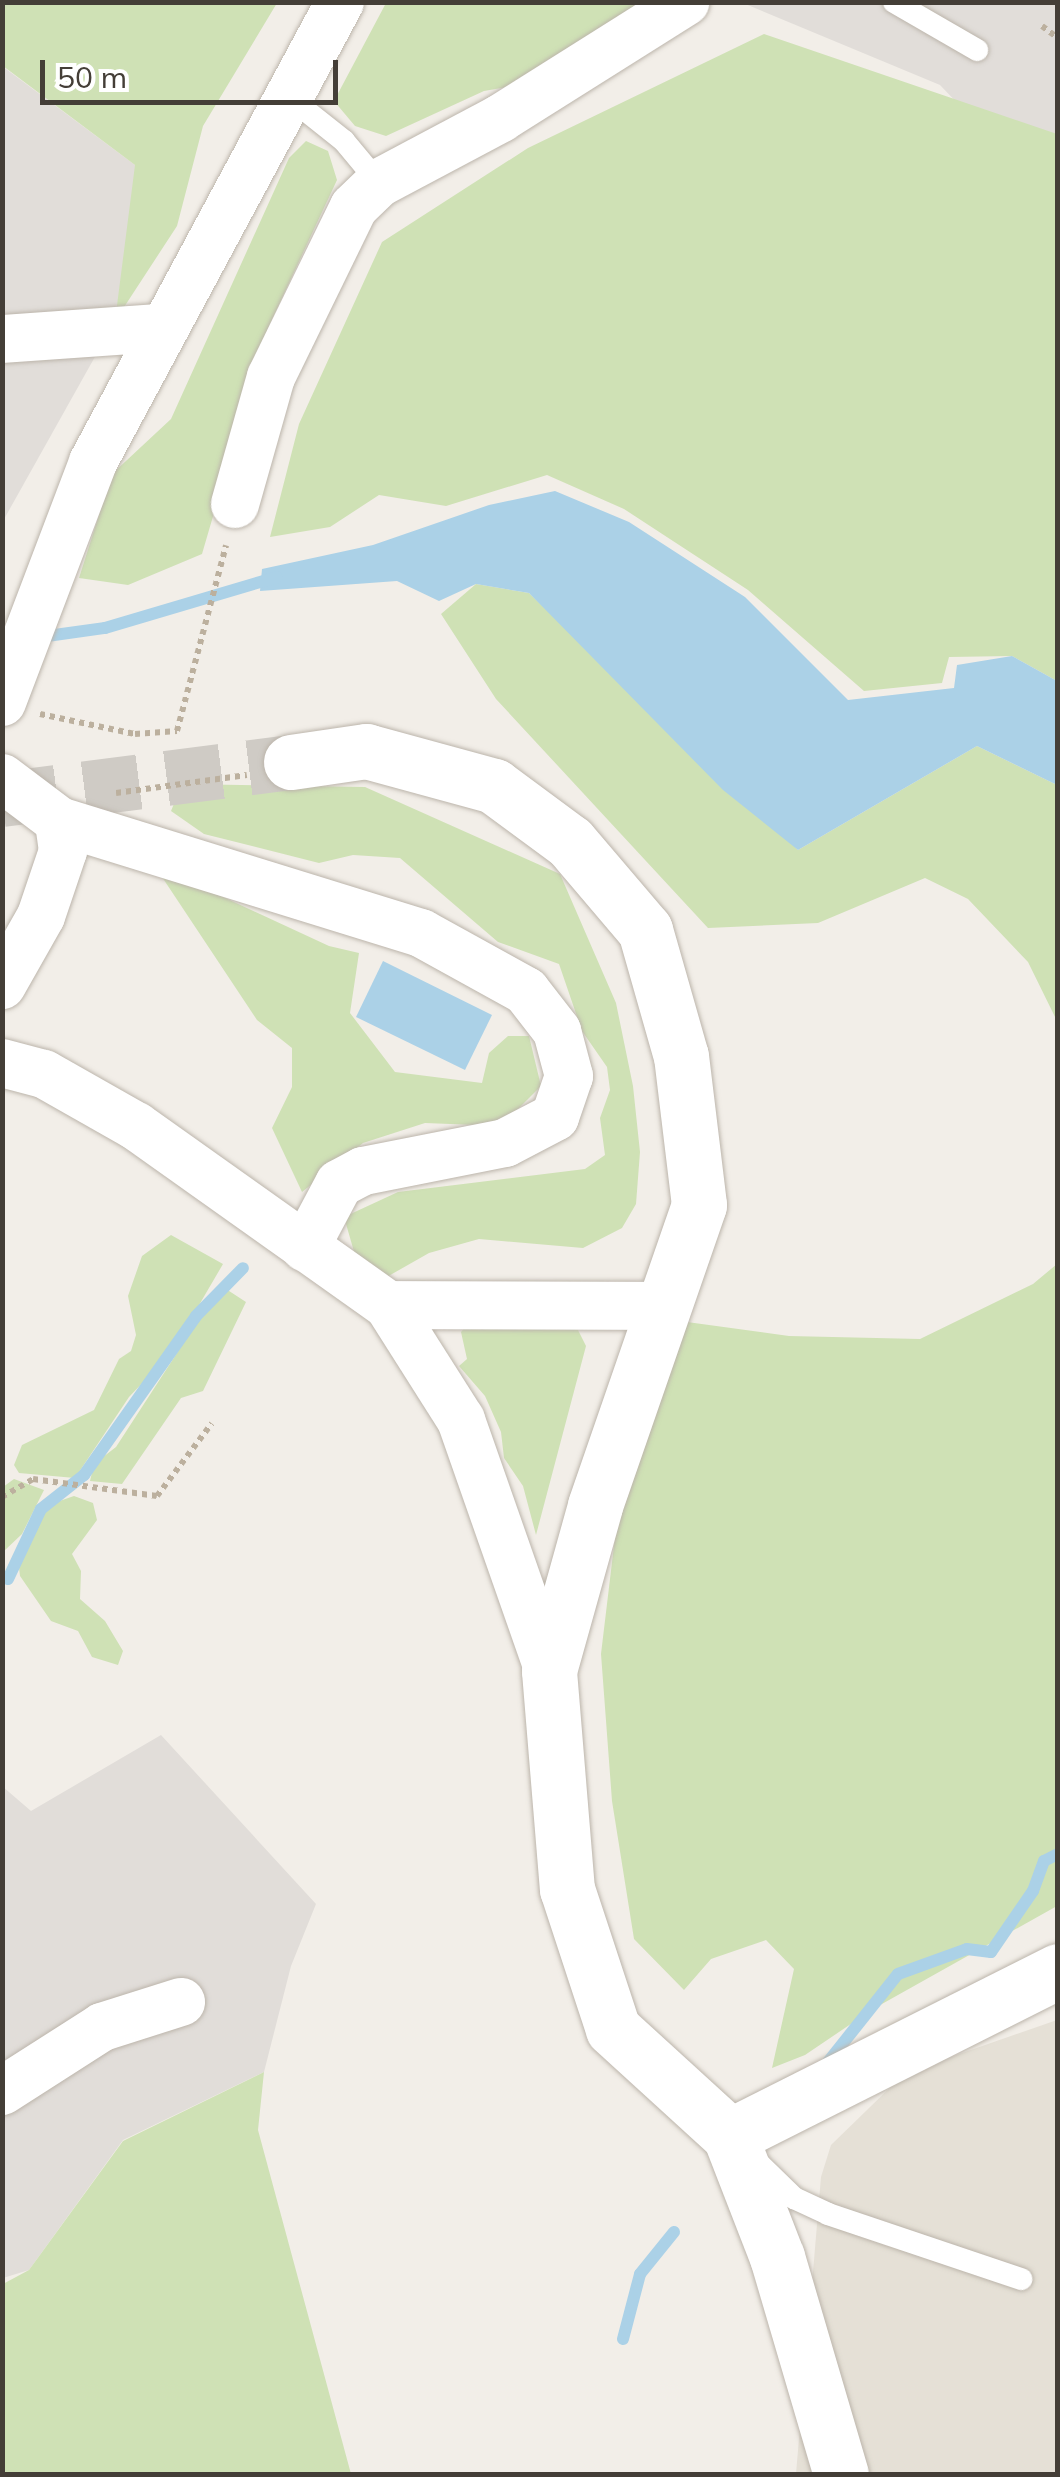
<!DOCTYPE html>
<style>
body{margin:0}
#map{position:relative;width:1060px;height:2477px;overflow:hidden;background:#f2eee8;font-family:Mulish,sans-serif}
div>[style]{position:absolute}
.residential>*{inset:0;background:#e5e0d6}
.industrial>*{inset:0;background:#e1ddd9}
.green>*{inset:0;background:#cfe1b5}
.water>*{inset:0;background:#abd1e7}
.stream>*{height:12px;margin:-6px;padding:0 6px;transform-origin:6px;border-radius:6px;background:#abd1e7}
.tertiary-tunnel>*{height:55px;margin-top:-27.5px;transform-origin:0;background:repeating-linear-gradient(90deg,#cfcbc5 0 55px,transparent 0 83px)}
.path>*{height:6px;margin-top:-3px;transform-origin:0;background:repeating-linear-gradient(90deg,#bcb09e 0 5px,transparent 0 10px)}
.roads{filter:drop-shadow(0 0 2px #bcb5ab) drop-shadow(0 0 2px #bcb5ab)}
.service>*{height:22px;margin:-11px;padding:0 11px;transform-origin:11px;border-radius:11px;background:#fff}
.minor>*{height:48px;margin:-24px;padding:0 24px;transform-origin:24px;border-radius:24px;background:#fff}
.tertiary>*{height:55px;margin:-27.5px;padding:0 27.5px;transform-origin:27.5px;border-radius:27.5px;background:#fff}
span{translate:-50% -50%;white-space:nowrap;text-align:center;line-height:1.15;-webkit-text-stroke:8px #fff;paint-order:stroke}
.frame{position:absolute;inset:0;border:5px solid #443e37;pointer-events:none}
.scale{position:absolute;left:40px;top:60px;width:298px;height:45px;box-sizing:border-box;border:5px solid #443e37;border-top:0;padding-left:12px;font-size:30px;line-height:35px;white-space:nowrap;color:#443e37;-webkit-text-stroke:8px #fff;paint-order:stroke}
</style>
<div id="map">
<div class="residential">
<div style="clip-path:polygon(1057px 2020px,1057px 2474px,796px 2474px,821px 2177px,831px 2145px,905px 2073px)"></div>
</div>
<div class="industrial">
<div style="clip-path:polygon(743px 3px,1057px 3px,1057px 183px,1028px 177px,940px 85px)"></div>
<div style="clip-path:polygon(2px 66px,135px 165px,137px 184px,115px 321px,3px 521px)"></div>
<div style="clip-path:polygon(161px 1735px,316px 1904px,291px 1966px,264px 2072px,123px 2140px,29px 2270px,3px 2278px,2px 1786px,31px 1811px)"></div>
</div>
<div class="green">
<div style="clip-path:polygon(2px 3px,277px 3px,203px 126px,177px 226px,115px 321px,135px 165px,3px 66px)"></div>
<div style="clip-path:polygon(386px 3px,660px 3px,542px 81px,484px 91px,386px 136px,355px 126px,334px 101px)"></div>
<div style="clip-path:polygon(764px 34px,1057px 134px,1057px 681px,1012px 656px,949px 657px,942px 683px,864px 691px,748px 590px,624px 509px,547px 475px,446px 506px,379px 495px,330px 527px,270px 537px,299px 424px,382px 242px,528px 148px)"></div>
<div style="clip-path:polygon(306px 141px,328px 151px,337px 180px,268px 328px,202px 554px,128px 585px,79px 578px,112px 474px,171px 419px,289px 158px)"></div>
<div style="clip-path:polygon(476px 584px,529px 593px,798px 850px,977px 746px,1057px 785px,1057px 1021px,1028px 962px,968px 899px,925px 878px,818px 923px,708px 928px,496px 699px,441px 614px)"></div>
<div style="clip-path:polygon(182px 784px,365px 787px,560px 874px,616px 1003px,633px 1086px,640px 1152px,636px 1204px,622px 1228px,583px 1248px,479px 1239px,429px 1253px,385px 1278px,357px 1262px,344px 1217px,398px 1192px,585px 1169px,605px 1155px,600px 1118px,610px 1090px,607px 1067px,582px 1031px,559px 964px,498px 942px,400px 858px,353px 855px,319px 863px,204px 834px,171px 811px)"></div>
<div style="clip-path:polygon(162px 877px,191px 882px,329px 946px,359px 953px,350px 1013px,395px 1072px,482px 1083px,489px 1053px,508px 1036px,529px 1036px,541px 1086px,501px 1126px,425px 1123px,363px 1143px,302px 1192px,272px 1128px,292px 1087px,292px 1048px,257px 1020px)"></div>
<div style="clip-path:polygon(171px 1235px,223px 1264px,171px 1353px,129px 1397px,75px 1478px,19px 1473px,14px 1465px,22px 1445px,94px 1410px,119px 1359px,131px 1351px,136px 1335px,128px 1296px,142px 1256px)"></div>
<div style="clip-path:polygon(1057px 1264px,1057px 1906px,873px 2009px,805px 2055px,772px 2068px,794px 1969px,766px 1940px,711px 1959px,684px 1990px,634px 1939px,612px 1801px,601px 1654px,619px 1504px,687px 1322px,789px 1336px,920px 1339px,1033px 1284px)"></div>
<div style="clip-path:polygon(226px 1289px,246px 1302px,203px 1391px,181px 1398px,122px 1484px,90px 1481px,94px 1464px,116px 1447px,214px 1296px)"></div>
<div style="clip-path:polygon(472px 1319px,575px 1324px,586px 1346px,536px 1535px,523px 1486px,504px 1458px,501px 1432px,485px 1396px,459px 1366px,467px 1359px,461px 1332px)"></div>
<div style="clip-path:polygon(14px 1479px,44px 1490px,22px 1534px,3px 1552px,3px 1487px)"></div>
<div style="clip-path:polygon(74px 1496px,93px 1503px,97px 1520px,72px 1554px,81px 1571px,80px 1599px,105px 1621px,123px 1651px,118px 1665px,92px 1657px,78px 1631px,51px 1621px,20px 1576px,18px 1559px,33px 1526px,48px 1505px)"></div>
<div style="clip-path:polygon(264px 2072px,258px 2130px,351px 2474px,3px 2474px,3px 2284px,29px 2270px,123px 2141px)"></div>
</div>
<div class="water">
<div style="clip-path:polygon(555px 491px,629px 522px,745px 597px,848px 700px,954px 688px,957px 665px,1012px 656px,1057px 681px,1057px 785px,977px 746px,798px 850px,723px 790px,529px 593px,476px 584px,439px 601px,397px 581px,260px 591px,262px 569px,373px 545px,489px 505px)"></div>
<div style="clip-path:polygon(383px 961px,492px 1015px,465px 1070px,356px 1017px)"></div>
</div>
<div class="stream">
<div style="left:40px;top:637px;width:66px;rotate:-7.9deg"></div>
<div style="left:105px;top:628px;width:179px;rotate:-16.5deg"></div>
<div style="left:8px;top:1579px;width:77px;rotate:-64.8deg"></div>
<div style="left:41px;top:1509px;width:55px;rotate:-38.3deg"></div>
<div style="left:84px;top:1475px;width:194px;rotate:-54.8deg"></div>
<div style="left:196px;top:1316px;width:67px;rotate:-45.6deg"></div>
<div style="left:828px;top:2062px;width:112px;rotate:-51.5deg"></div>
<div style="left:898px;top:1974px;width:73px;rotate:-19.9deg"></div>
<div style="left:967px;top:1949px;width:24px;rotate:7deg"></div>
<div style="left:991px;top:1952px;width:74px;rotate:-55.5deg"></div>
<div style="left:1033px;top:1891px;width:32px;rotate:-70deg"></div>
<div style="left:1044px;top:1861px;width:16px;rotate:-27deg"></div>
<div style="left:623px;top:2339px;width:67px;rotate:-75.3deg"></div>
<div style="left:640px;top:2274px;width:54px;rotate:-51deg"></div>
</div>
<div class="tertiary-tunnel">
<div style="left:2px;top:799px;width:291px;rotate:-7.3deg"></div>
</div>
<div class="path">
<div style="left:1042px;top:26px;width:20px;rotate:37deg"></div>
<div style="left:40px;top:714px;width:97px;rotate:11.9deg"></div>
<div style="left:135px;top:734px;width:42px;rotate:-4.1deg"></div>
<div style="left:177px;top:731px;width:192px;rotate:-75.2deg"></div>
<div style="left:116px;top:793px;width:132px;rotate:-7.8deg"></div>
<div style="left:2px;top:1497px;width:36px;rotate:-30deg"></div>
<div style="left:33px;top:1479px;width:125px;rotate:7.8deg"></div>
<div style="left:157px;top:1496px;width:91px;rotate:-53deg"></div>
</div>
<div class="roads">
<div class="service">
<div style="left:894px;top:2px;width:96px;rotate:30deg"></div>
<div style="left:290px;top:98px;width:69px;rotate:38.5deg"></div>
<div style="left:344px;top:141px;width:55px;rotate:50.2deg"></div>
<div style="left:757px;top:2162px;width:52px;rotate:44.2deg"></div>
<div style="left:794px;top:2198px;width:38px;rotate:25deg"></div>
<div style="left:828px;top:2214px;width:204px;rotate:18.6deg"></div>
</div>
<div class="minor">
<div style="left:2px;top:339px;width:158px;rotate:-4deg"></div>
<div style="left:235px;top:504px;width:132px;rotate:-74.2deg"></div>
<div style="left:271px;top:377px;width:189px;rotate:-64deg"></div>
<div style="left:354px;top:207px;width:35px;rotate:-44deg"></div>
<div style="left:379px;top:183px;width:138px;rotate:-28deg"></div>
<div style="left:501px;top:118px;width:218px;rotate:-32.2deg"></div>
<div style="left:2px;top:702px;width:257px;rotate:-69.2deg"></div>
<div style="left:93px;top:462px;width:522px;rotate:-61.77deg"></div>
<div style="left:2px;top:778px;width:71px;rotate:37deg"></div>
<div style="left:59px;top:821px;width:379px;rotate:17.2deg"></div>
<div style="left:421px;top:933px;width:120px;rotate:28.9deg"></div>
<div style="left:526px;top:991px;width:51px;rotate:52.2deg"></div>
<div style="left:557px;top:1031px;width:47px;rotate:75.1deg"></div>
<div style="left:569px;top:1076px;width:43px;rotate:108.9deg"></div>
<div style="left:555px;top:1117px;width:56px;rotate:152.5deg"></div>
<div style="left:505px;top:1143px;width:145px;rotate:168.8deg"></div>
<div style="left:363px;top:1171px;width:27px;rotate:152deg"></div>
<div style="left:339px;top:1184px;width:72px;rotate:118deg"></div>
<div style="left:2px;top:985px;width:79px;rotate:-60.5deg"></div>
<div style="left:41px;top:916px;width:69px;rotate:-71.3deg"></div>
<div style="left:63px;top:851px;width:30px;rotate:-98deg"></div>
<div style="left:2px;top:1063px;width:43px;rotate:14.7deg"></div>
<div style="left:44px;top:1074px;width:106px;rotate:29.5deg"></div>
<div style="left:136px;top:1126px;width:309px;rotate:35.4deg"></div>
<div style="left:388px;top:1305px;width:136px;rotate:57.6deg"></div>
<div style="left:461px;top:1420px;width:266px;rotate:70.7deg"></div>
<div style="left:388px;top:1305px;width:276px;rotate:0.2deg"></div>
<div style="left:2px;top:2091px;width:119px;rotate:-32.6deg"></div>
<div style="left:102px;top:2027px;width:83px;rotate:-17.6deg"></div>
</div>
<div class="tertiary">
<div style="left:291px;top:762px;width:76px;rotate:-8.3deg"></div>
<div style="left:366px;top:751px;width:133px;rotate:15.3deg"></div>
<div style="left:494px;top:786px;width:94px;rotate:36.4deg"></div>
<div style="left:570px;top:842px;width:116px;rotate:49.6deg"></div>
<div style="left:645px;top:930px;width:131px;rotate:74.1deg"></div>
<div style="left:681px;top:1056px;width:150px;rotate:83.1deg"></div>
<div style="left:699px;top:1205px;width:318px;rotate:109.1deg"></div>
<div style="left:595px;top:1506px;width:171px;rotate:105.6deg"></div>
<div style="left:549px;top:1671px;width:219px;rotate:85.3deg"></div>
<div style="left:567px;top:1889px;width:147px;rotate:71.8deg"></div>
<div style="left:613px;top:2029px;width:159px;rotate:42.4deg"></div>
<div style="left:730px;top:2136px;width:130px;rotate:68.8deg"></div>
<div style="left:777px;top:2257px;width:226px;rotate:73.6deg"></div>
<div style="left:730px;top:2136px;width:367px;rotate:-26.7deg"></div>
</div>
</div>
<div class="frame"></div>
<div class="scale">50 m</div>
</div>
